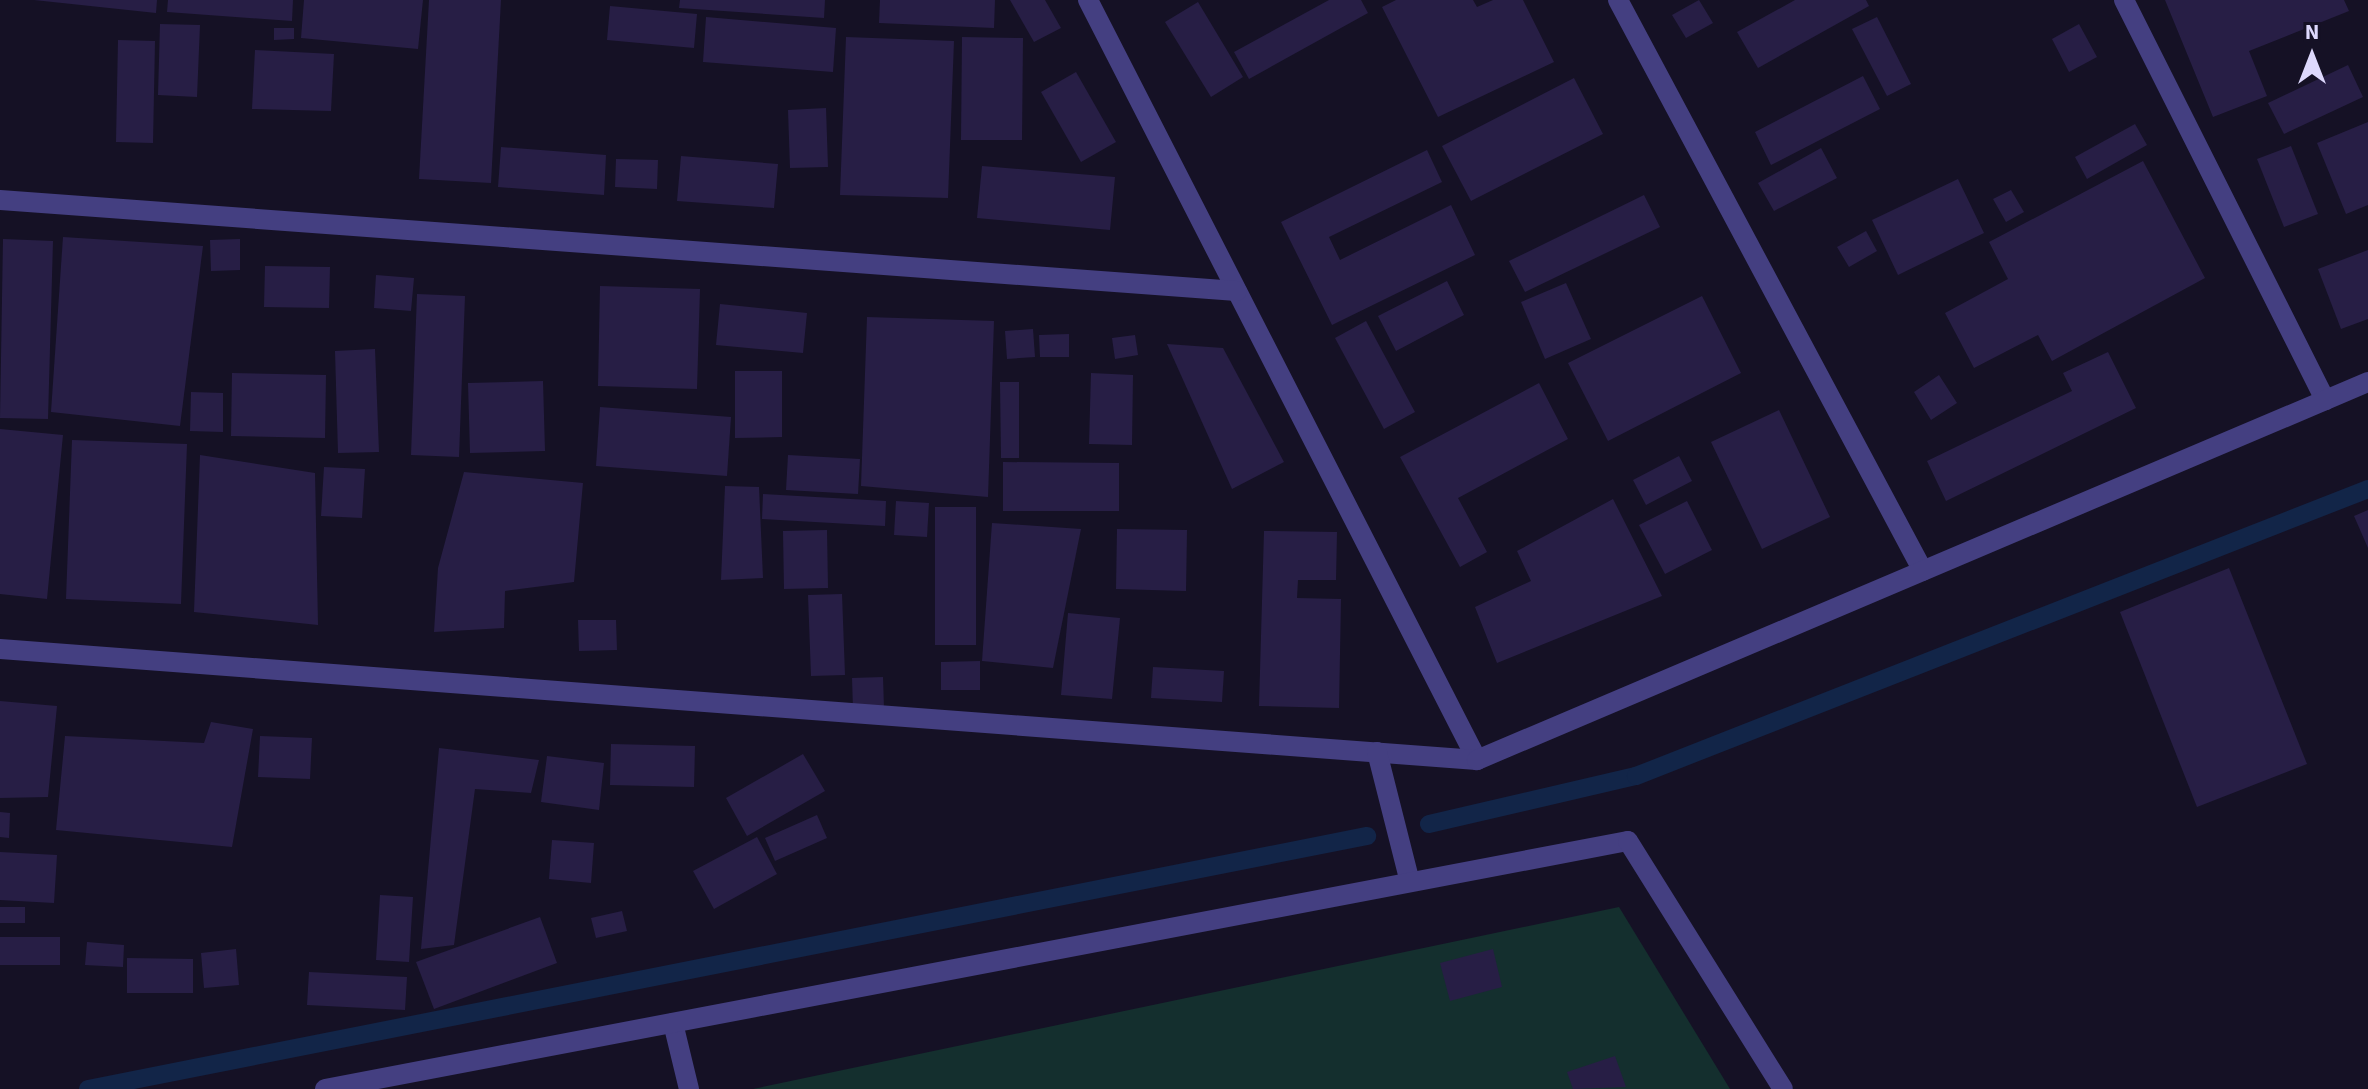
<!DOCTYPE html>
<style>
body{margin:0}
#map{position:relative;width:2368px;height:1089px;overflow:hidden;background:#151125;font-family:"Source Sans 3",sans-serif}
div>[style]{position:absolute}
.green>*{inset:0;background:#142f2e}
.stream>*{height:18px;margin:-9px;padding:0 9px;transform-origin:9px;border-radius:9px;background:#122548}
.building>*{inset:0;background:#271e45}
.street>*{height:20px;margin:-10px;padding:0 10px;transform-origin:10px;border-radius:10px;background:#443f81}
span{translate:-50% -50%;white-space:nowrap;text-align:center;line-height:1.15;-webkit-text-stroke:7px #151125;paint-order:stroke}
.north{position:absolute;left:2272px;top:16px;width:80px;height:80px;-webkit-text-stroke:6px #151125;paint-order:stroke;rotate:0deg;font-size:22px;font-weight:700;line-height:32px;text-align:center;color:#ddd8fc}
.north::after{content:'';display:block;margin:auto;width:28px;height:36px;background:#ddd8fc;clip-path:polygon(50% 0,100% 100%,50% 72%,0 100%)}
</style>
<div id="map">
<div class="green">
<div style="clip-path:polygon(1619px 907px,1730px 1089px,753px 1089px)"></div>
</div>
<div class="stream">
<div style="left:1429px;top:824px;width:212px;rotate:-13.1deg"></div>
<div style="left:1636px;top:776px;width:786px;rotate:-21.41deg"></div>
<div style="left:88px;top:1089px;width:1304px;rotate:-11.19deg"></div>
</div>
<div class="building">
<div style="clip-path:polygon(34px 0,157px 0,156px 13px)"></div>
<div style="clip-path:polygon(168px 0,293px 0,292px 21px,167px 12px)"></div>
<div style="clip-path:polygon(304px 0,423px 0,418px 49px,301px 38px)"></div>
<div style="clip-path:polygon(429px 0,501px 0,491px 183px,419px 179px)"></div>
<div style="clip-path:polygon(680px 0,825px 0,824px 18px,679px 8px)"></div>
<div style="clip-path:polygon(880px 0,995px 0,994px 28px,879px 23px)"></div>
<div style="clip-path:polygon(1010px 0,1045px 0,1061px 28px,1034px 42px)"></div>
<div style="clip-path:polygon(1329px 0,1361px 0,1368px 13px,1249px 79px,1234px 52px)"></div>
<div style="clip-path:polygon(1396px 0,1473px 0,1477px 7px,1493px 0,1523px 0,1554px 62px,1438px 117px,1382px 7px)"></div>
<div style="clip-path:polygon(1699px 0,1713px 23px,1686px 38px,1672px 15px)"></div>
<div style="clip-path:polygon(1795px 0,1866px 0,1869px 6px,1758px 68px,1737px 32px)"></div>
<div style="clip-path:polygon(2165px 0,2344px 0,2349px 11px,2249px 51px,2267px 96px,2213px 117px)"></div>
<div style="clip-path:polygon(1198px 2px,1243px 77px,1211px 97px,1165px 22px)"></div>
<div style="clip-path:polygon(610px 6px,697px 14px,694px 48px,607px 40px)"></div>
<div style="clip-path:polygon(706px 17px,836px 28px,833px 72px,703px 62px)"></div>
<div style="clip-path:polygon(1877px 17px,1911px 84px,1887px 96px,1852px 29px)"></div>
<div style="clip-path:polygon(160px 24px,200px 25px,197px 97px,158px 95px)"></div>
<div style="clip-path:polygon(2079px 24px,2097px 57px,2069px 72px,2052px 39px)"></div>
<div style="clip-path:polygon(274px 28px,294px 28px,294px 39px,274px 40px)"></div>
<div style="clip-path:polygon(846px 37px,954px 41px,948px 198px,840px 195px)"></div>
<div style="clip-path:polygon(962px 37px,1023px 38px,1022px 140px,961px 140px)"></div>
<div style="clip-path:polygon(118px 40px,155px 41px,153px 143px,116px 142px)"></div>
<div style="clip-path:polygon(255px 50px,334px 54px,331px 111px,252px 109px)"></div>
<div style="clip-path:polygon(2348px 65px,2363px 97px,2284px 134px,2268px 103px)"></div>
<div style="clip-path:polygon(1076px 72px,1116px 142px,1081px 162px,1041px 92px)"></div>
<div style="clip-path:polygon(1863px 76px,1880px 109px,1771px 165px,1755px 132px)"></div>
<div style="clip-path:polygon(1574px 78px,1603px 134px,1471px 201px,1442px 146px)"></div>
<div style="clip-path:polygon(826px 108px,828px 167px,790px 168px,788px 110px)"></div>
<div style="clip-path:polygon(2368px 122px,2368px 205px,2346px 214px,2317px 143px)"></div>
<div style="clip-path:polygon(2135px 124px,2147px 145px,2087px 179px,2075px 157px)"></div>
<div style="clip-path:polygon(2291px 146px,2318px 214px,2284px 227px,2257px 159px)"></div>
<div style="clip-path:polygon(501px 147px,606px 155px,604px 195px,498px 187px)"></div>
<div style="clip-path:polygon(1821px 148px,1837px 178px,1774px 211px,1758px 183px)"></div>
<div style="clip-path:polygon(1427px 150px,1442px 182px,1329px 237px,1340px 260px,1451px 205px,1475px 255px,1332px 325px,1281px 222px)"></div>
<div style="clip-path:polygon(681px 156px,778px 164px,774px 208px,677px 201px)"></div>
<div style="clip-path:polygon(616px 159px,658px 160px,657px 189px,615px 187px)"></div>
<div style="clip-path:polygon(2143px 161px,2205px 278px,2052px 361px,2038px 335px,1974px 368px,1945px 313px,2008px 279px,1989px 242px)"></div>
<div style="clip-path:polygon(982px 166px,1115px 177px,1110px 230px,977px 218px)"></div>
<div style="clip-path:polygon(1958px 179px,1984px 233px,1898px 275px,1872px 220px)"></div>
<div style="clip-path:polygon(2011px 190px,2024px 212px,2006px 222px,1993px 199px)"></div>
<div style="clip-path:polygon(1644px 195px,1660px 227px,1525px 292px,1509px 261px)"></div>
<div style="clip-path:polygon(1866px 231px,1877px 251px,1849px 267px,1837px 247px)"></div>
<div style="clip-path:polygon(63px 237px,203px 246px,180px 426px,51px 412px)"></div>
<div style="clip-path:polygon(3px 239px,53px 241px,48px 419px,0 418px)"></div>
<div style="clip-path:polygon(240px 239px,240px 270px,211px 271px,210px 240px)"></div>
<div style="clip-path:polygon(2368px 250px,2368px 319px,2341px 329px,2318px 269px)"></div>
<div style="clip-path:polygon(265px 266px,330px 267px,329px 308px,264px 307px)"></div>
<div style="clip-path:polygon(376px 275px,414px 278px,411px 311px,374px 308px)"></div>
<div style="clip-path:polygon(1447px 281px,1464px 315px,1396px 351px,1378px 316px)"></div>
<div style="clip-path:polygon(1566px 283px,1591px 339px,1545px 359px,1521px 302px)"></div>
<div style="clip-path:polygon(600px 286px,700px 289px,697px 389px,598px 386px)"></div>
<div style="clip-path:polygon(417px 294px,465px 296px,459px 457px,411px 455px)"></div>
<div style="clip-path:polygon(1702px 296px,1741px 373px,1608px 441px,1568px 363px)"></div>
<div style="clip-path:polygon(720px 304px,807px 313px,803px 353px,716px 345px)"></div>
<div style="clip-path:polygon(867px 317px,994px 321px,988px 497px,861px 486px)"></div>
<div style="clip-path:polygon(1366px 321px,1415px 412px,1384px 429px,1335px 338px)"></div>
<div style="clip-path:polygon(1033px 329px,1035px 357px,1007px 359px,1005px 331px)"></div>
<div style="clip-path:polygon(1069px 334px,1069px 357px,1040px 357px,1039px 335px)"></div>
<div style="clip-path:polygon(1135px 335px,1138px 355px,1115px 359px,1112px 338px)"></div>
<div style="clip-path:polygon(1167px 344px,1223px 348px,1284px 462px,1232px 489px)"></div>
<div style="clip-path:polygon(375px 349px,379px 452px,338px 453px,335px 351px)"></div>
<div style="clip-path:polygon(2108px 352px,2136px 408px,1946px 501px,1927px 461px,2072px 391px,2063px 373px)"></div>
<div style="clip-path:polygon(735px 371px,782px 371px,782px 437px,735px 438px)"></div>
<div style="clip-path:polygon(232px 373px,326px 375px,325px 438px,231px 436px)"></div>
<div style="clip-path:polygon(1091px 373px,1133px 375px,1132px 445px,1089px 444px)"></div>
<div style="clip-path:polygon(1939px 375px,1957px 403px,1931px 420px,1914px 392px)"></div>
<div style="clip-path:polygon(543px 381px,545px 451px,470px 453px,468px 383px)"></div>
<div style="clip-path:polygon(1000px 382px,1019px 382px,1019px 458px,1001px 458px)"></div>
<div style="clip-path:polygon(1539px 383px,1568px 439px,1458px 498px,1487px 552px,1460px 567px,1400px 457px)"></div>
<div style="clip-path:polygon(191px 392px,223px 393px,223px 432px,190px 431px)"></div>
<div style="clip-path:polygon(600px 407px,731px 417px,727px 476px,596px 466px)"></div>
<div style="clip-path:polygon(1779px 410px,1830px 517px,1762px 549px,1711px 442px)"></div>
<div style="clip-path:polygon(0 429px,63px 435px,47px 599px,0 594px)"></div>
<div style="clip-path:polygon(72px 440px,187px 444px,181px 604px,66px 599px)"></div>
<div style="clip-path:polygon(200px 455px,315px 473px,318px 625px,194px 612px)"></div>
<div style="clip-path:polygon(788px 455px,860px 459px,858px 494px,786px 490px)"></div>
<div style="clip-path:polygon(1679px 456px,1692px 481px,1646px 505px,1633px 480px)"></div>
<div style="clip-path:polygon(1003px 462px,1119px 463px,1119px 511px,1003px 511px)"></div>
<div style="clip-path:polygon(324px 467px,365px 469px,362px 518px,321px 516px)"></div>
<div style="clip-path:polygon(464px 472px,583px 483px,574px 582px,505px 591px,504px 628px,434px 632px,438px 568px)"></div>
<div style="clip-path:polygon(725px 486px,759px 487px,763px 578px,721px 580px)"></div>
<div style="clip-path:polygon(763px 494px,886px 501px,885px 526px,762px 519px)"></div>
<div style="clip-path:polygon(1613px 499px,1662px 596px,1497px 663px,1475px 607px,1531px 581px,1517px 551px)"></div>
<div style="clip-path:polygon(896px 501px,929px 503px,927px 537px,894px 535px)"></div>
<div style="clip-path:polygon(1687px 501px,1712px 550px,1665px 574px,1639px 525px)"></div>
<div style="clip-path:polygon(935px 507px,976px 507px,976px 645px,935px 645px)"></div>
<div style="clip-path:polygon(2368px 510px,2368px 548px,2354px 516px)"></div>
<div style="clip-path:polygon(992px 523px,1081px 529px,1053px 668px,982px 661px)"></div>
<div style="clip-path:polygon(1117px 529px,1187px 530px,1186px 591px,1116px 589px)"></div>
<div style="clip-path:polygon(827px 530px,828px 588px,784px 589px,783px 531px)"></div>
<div style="clip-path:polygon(1264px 531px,1337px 532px,1336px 580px,1298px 580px,1297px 598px,1341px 599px,1339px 708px,1259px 706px)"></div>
<div style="clip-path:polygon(2229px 568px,2307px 764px,2197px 807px,2120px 612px)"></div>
<div style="clip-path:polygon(842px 594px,845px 675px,811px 676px,808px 595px)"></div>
<div style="clip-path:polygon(1068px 613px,1120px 618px,1112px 699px,1061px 695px)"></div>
<div style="clip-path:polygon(578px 620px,616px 620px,617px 650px,579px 651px)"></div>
<div style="clip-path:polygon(980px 661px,980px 690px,941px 690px,941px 662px)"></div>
<div style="clip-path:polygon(1153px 667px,1224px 671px,1222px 702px,1151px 698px)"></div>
<div style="clip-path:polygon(883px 677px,884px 709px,853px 710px,852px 678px)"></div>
<div style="clip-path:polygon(0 701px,57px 706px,48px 797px,0 798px)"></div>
<div style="clip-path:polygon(211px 722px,253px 729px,232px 847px,56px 830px,65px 736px,204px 743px)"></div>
<div style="clip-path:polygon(260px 736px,312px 738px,310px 779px,258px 777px)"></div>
<div style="clip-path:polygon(611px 744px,695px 746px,694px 787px,610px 785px)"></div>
<div style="clip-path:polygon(439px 748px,539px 760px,531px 793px,475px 789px,454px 945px,421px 949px)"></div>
<div style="clip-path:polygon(803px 754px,825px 791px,747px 836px,726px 798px)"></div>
<div style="clip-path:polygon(547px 756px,604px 763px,599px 810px,541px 802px)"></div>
<div style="clip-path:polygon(0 812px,10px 813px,9px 838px,0 837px)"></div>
<div style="clip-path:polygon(817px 815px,827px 838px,775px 861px,765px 838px)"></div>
<div style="clip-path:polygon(757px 837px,777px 874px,714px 909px,693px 871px)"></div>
<div style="clip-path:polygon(552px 840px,594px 843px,591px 883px,549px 879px)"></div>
<div style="clip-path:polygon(0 852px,57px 855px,54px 903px,0 900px)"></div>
<div style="clip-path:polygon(380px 895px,413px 897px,409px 962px,376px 960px)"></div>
<div style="clip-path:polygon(0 907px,25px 907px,25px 923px,0 923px)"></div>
<div style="clip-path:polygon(622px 911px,627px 931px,596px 938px,591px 918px)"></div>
<div style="clip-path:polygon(540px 917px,557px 963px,434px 1009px,416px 962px)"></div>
<div style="clip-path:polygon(0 937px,60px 937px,60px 965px,0 965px)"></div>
<div style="clip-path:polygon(87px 942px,124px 945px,123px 967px,85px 965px)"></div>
<div style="clip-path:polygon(236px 949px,239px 985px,204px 988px,201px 953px)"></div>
<div style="clip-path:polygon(1493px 949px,1502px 987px,1450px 1001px,1440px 963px)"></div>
<div style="clip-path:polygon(127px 958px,193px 959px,193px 993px,127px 993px)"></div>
<div style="clip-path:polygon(309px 972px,407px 977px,405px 1010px,307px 1005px)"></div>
<div style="clip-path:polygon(1615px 1056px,1626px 1087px,1573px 1089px,1567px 1072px)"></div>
</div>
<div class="street">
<div style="left:1088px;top:0;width:854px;rotate:62.89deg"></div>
<div style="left:1618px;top:0;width:647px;rotate:61.89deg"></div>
<div style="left:2124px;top:0;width:448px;rotate:63.3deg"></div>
<div style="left:0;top:200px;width:1240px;rotate:4.21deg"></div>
<div style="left:0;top:649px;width:1481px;rotate:4.3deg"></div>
<div style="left:1477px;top:760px;width:968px;rotate:-22.99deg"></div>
<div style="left:1377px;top:752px;width:134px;rotate:75.8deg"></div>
<div style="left:673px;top:1023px;width:68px;rotate:76.4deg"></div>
<div style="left:325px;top:1089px;width:1326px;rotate:-10.78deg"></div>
<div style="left:1628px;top:841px;width:292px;rotate:58deg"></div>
</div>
<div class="north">N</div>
</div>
